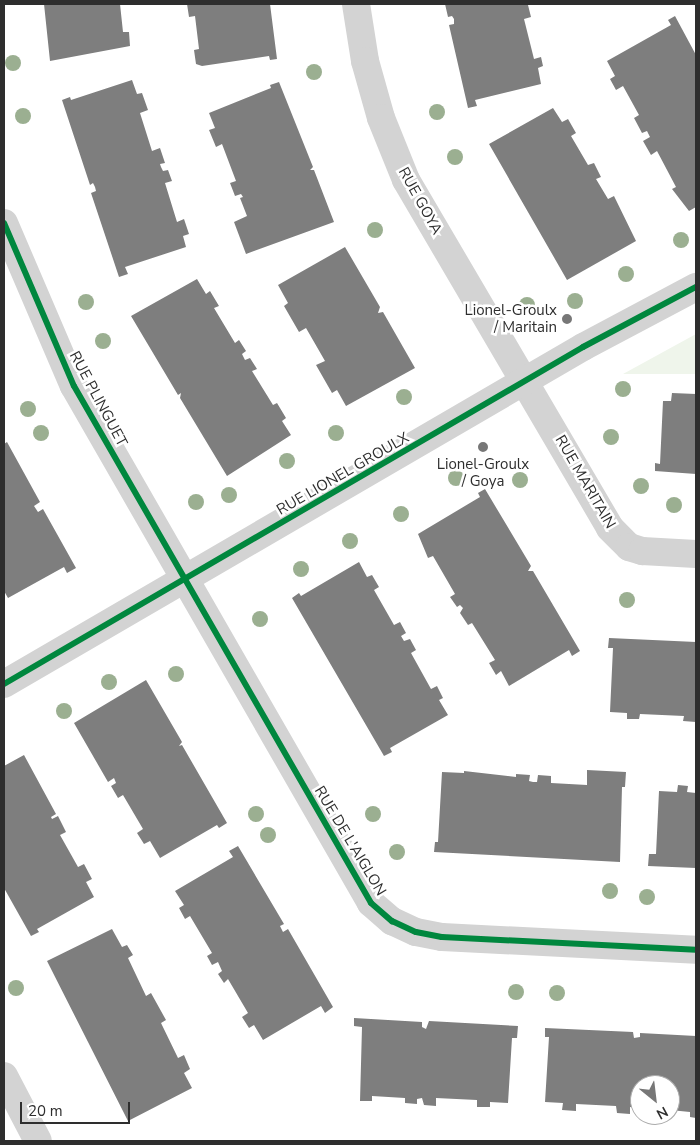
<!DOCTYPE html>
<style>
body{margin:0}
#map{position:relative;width:700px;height:1145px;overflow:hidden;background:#fff;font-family:"Nunito Sans",sans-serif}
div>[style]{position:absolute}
.green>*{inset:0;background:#eff5eb}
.building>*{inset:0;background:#7e7e7e}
.minor>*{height:28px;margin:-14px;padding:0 14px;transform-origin:14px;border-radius:14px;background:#d3d3d3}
.tertiary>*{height:28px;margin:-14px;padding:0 14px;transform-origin:14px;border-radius:14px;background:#d3d3d3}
.cycleway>*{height:6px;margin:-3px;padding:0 3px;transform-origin:3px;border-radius:3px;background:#00873e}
.trees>*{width:16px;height:16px;margin:-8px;border-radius:50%;background:#9baf91}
.dots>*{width:14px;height:14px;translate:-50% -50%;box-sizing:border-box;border:2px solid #fff;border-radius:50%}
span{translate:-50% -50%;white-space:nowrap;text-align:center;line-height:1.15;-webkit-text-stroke:5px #fff;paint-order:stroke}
.street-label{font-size:15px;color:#2e2e2e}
.poi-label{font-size:15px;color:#2e2e2e}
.right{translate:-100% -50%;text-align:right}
.frame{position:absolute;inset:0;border:5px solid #2e2e2e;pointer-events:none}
.north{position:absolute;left:630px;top:1075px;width:50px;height:50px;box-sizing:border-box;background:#fff;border:1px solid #ababab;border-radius:50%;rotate:151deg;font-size:14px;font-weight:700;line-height:20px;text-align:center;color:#2e2e2e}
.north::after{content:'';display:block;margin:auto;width:18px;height:22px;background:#777;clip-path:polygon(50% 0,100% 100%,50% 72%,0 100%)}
.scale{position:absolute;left:20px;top:1102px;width:110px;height:22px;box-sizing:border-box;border:2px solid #2e2e2e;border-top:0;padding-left:6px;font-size:15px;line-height:18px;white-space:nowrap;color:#2e2e2e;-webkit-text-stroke:4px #fff;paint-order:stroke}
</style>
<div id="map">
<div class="green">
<div style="clip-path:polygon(696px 334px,696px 374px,623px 374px)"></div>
</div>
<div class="building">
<div style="clip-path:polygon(44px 4px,120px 4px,123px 32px,129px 32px,130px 46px,50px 61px)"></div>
<div style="clip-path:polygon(187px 4px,270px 4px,277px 59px,270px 60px,269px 56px,202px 66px,196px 64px,194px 50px,199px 49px,195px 16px,189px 17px)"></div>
<div style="clip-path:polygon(445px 4px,528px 5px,531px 17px,524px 19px,534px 59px,541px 57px,543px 66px,538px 68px,541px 84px,475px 100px,477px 106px,468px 108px,449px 25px,454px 24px,454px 19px,452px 16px,448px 17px)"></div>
<div style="clip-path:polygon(675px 16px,696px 55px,696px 207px,689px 211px,672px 189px,676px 187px,657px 151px,651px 155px,643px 141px,650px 137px,647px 131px,642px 133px,634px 118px,639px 115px,623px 86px,616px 90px,610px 79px,615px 76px,607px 61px,671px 25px,668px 20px)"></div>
<div style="clip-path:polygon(132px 80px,137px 94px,142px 93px,148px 110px,140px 113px,152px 151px,160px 148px,165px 163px,160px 164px,161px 167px,163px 171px,168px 170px,172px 181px,165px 183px,177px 222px,184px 219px,189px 234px,183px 236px,186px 247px,125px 267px,128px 274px,119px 277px,91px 193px,96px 191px,95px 187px,93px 183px,90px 185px,62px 100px,70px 97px,71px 100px)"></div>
<div style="clip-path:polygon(279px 82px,313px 167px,310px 170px,314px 170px,334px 222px,246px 254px,234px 222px,247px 216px,240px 198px,243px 197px,241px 194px,235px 196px,230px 183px,236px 181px,222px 144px,216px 147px,209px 130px,215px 128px,209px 113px,271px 88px,270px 85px)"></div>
<div style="clip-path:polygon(553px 108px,562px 122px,568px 119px,576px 133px,571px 136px,588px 165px,594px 163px,601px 177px,596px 179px,608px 199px,614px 196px,636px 241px,567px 280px,489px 144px)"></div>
<div style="clip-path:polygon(345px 247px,380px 307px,378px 313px,383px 312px,415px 368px,346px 406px,337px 390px,332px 393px,316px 365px,325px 361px,306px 328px,299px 332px,284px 306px,288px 303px,278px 285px)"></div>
<div style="clip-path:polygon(197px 279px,206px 294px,210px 291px,219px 306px,214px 308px,235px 343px,239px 340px,246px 351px,242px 354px,245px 360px,250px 358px,257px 369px,252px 371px,273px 405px,277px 403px,286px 418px,282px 421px,291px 435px,227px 476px,180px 398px,181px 393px,178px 395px,131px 316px)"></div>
<div style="clip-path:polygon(672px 393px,696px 394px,696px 474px,655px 471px,655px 463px,660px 464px,663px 401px,671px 401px)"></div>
<div style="clip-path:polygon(7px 442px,40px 502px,34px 506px,38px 512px,43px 509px,76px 568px,67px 573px,64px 567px,8px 598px,4px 591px,4px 444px)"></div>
<div style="clip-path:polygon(485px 489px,531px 566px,528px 571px,533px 571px,580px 651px,572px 656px,569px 650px,509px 686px,501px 671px,496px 675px,489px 663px,495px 660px,472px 623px,468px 625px,460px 613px,463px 608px,460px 605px,457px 607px,450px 597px,455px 594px,433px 556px,428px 558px,418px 534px,480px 497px,478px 493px)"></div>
<div style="clip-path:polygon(359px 562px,367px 577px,372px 575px,379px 587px,374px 590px,394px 625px,400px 622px,406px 633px,401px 636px,404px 641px,410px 639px,416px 650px,411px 653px,431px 689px,437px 686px,443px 698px,439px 700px,448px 715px,390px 748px,392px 752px,384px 756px,292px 598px,299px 593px,301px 596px)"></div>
<div style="clip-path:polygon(609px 638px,696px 642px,696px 722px,683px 721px,684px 716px,640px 714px,639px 719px,627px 719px,627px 713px,610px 712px,613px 648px,608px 648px)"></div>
<div style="clip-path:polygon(146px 680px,182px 742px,179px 746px,182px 745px,227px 823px,219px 828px,217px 825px,160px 858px,150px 841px,144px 844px,137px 833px,143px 829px,123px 795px,118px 798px,111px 786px,116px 783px,114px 778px,108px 782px,74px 723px)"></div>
<div style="clip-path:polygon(24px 755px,56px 814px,51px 817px,52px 819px,58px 816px,66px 832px,60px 835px,78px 867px,84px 864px,92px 879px,86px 882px,94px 897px,37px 929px,39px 932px,31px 936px,4px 888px,4px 766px)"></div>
<div style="clip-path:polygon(587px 770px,626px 772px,625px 787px,622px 787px,620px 862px,434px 852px,435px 842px,438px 842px,442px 772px,464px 773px,464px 771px,516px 777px,516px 774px,530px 775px,529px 781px,533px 782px,537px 782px,538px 775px,551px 776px,551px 783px,587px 785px)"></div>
<div style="clip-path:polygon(678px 785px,688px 786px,687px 792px,696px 793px,696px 868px,648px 866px,649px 854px,656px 854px,659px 791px,677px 792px)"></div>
<div style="clip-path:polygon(238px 846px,284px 924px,280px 926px,283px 932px,288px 929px,333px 1007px,325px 1013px,321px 1006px,263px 1040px,254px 1025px,249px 1028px,242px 1017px,248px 1013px,228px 979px,224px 983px,218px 974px,222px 971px,218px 962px,212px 965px,207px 956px,212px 953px,190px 916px,185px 919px,179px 908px,184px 905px,175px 891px,233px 857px,229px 851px)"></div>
<div style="clip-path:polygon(112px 929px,122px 947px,127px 945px,133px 955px,128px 958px,146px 996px,151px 993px,166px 1020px,161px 1023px,178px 1058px,184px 1055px,190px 1069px,184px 1073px,192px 1088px,128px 1121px,47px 961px)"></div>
<div style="clip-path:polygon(354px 1018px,422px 1022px,422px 1027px,426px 1029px,429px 1021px,518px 1026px,517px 1038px,512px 1038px,508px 1103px,490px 1102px,490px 1107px,477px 1107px,477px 1100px,436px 1098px,436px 1106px,424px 1105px,422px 1098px,417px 1099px,417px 1104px,405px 1103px,405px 1098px,372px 1096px,372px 1101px,360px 1101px,362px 1027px,354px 1026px)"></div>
<div style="clip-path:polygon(545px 1028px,633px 1032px,634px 1038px,640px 1037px,640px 1033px,696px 1036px,696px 1118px,690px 1117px,690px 1112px,670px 1110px,670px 1085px,640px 1085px,640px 1115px,637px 1115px,636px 1108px,630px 1107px,630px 1114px,617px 1113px,616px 1106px,576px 1104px,576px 1111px,562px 1110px,563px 1103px,545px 1102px,549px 1037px,545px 1037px)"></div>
</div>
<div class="minor">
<div style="left:356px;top:4px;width:58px;rotate:81deg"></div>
<div style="left:365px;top:61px;width:59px;rotate:74.3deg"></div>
<div style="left:381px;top:118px;width:67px;rotate:68deg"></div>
<div style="left:406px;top:180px;width:403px;rotate:59.6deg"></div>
<div style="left:610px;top:528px;width:27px;rotate:45deg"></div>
<div style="left:629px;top:547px;width:14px;rotate:17deg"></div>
<div style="left:642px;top:551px;width:54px;rotate:3.2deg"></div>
<div style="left:4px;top:223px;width:177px;rotate:66.8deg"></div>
<div style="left:74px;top:386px;width:596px;rotate:60.12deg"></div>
<div style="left:371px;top:903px;width:28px;rotate:41deg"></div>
<div style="left:392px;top:921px;width:26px;rotate:25deg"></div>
<div style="left:416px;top:932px;width:26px;rotate:11deg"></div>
<div style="left:442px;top:937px;width:254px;rotate:2.9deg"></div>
<div style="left:4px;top:684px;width:670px;rotate:-30.2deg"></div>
<div style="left:583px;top:347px;width:128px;rotate:-28deg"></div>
</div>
<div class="tertiary">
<div style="left:4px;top:1076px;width:73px;rotate:62.4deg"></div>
</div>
<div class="cycleway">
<div style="left:4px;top:223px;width:177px;rotate:66.8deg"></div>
<div style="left:74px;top:386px;width:596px;rotate:60.12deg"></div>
<div style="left:371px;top:903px;width:28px;rotate:41deg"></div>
<div style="left:392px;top:921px;width:26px;rotate:25deg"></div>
<div style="left:416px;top:932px;width:26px;rotate:11deg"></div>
<div style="left:442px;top:937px;width:254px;rotate:2.9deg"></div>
<div style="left:4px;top:684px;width:670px;rotate:-30.2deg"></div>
<div style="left:583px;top:347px;width:128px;rotate:-28deg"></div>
</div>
<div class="trees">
<div style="left:13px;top:63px"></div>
<div style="left:314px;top:72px"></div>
<div style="left:437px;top:112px"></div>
<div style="left:23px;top:116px"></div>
<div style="left:455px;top:157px"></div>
<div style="left:375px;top:230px"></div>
<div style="left:681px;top:240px"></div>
<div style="left:626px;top:274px"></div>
<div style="left:575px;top:301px"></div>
<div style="left:86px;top:302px"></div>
<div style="left:527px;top:305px"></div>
<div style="left:103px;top:341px"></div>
<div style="left:623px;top:389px"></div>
<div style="left:404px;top:397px"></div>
<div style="left:28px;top:409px"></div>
<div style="left:41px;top:433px"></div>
<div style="left:336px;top:433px"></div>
<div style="left:611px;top:437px"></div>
<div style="left:287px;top:461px"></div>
<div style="left:456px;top:478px"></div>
<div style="left:520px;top:480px"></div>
<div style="left:641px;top:486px"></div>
<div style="left:229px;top:495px"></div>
<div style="left:196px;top:502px"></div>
<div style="left:674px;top:505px"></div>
<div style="left:401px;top:514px"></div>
<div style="left:350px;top:541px"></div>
<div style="left:301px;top:569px"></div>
<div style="left:627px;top:600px"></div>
<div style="left:260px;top:619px"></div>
<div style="left:176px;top:674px"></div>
<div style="left:109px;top:682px"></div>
<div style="left:64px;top:711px"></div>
<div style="left:256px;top:814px"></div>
<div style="left:373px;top:814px"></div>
<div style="left:268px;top:835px"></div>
<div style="left:397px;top:852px"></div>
<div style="left:610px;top:891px"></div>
<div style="left:647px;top:897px"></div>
<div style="left:16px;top:988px"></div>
<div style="left:516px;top:992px"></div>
<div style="left:557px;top:993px"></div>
</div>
<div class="dots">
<div style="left:567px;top:319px;background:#777"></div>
<div style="left:483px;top:447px;background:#777"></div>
</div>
<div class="street-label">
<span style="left:420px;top:201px;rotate:61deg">RUE GOYA</span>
<span style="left:98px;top:399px;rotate:62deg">RUE PLINGUET</span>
<span style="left:343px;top:474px;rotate:-30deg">RUE LIONEL GROULX</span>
<span style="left:585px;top:482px;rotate:60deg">RUE MARITAIN</span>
<span style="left:350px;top:841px;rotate:59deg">RUE DE L'AIGLON</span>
</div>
<div class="poi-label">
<span class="right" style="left:557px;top:319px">Lionel-Groulx<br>/ Maritain</span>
<span style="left:483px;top:473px">Lionel-Groulx<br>/ Goya</span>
</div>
<div class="frame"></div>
<div class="north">N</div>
<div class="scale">20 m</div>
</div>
